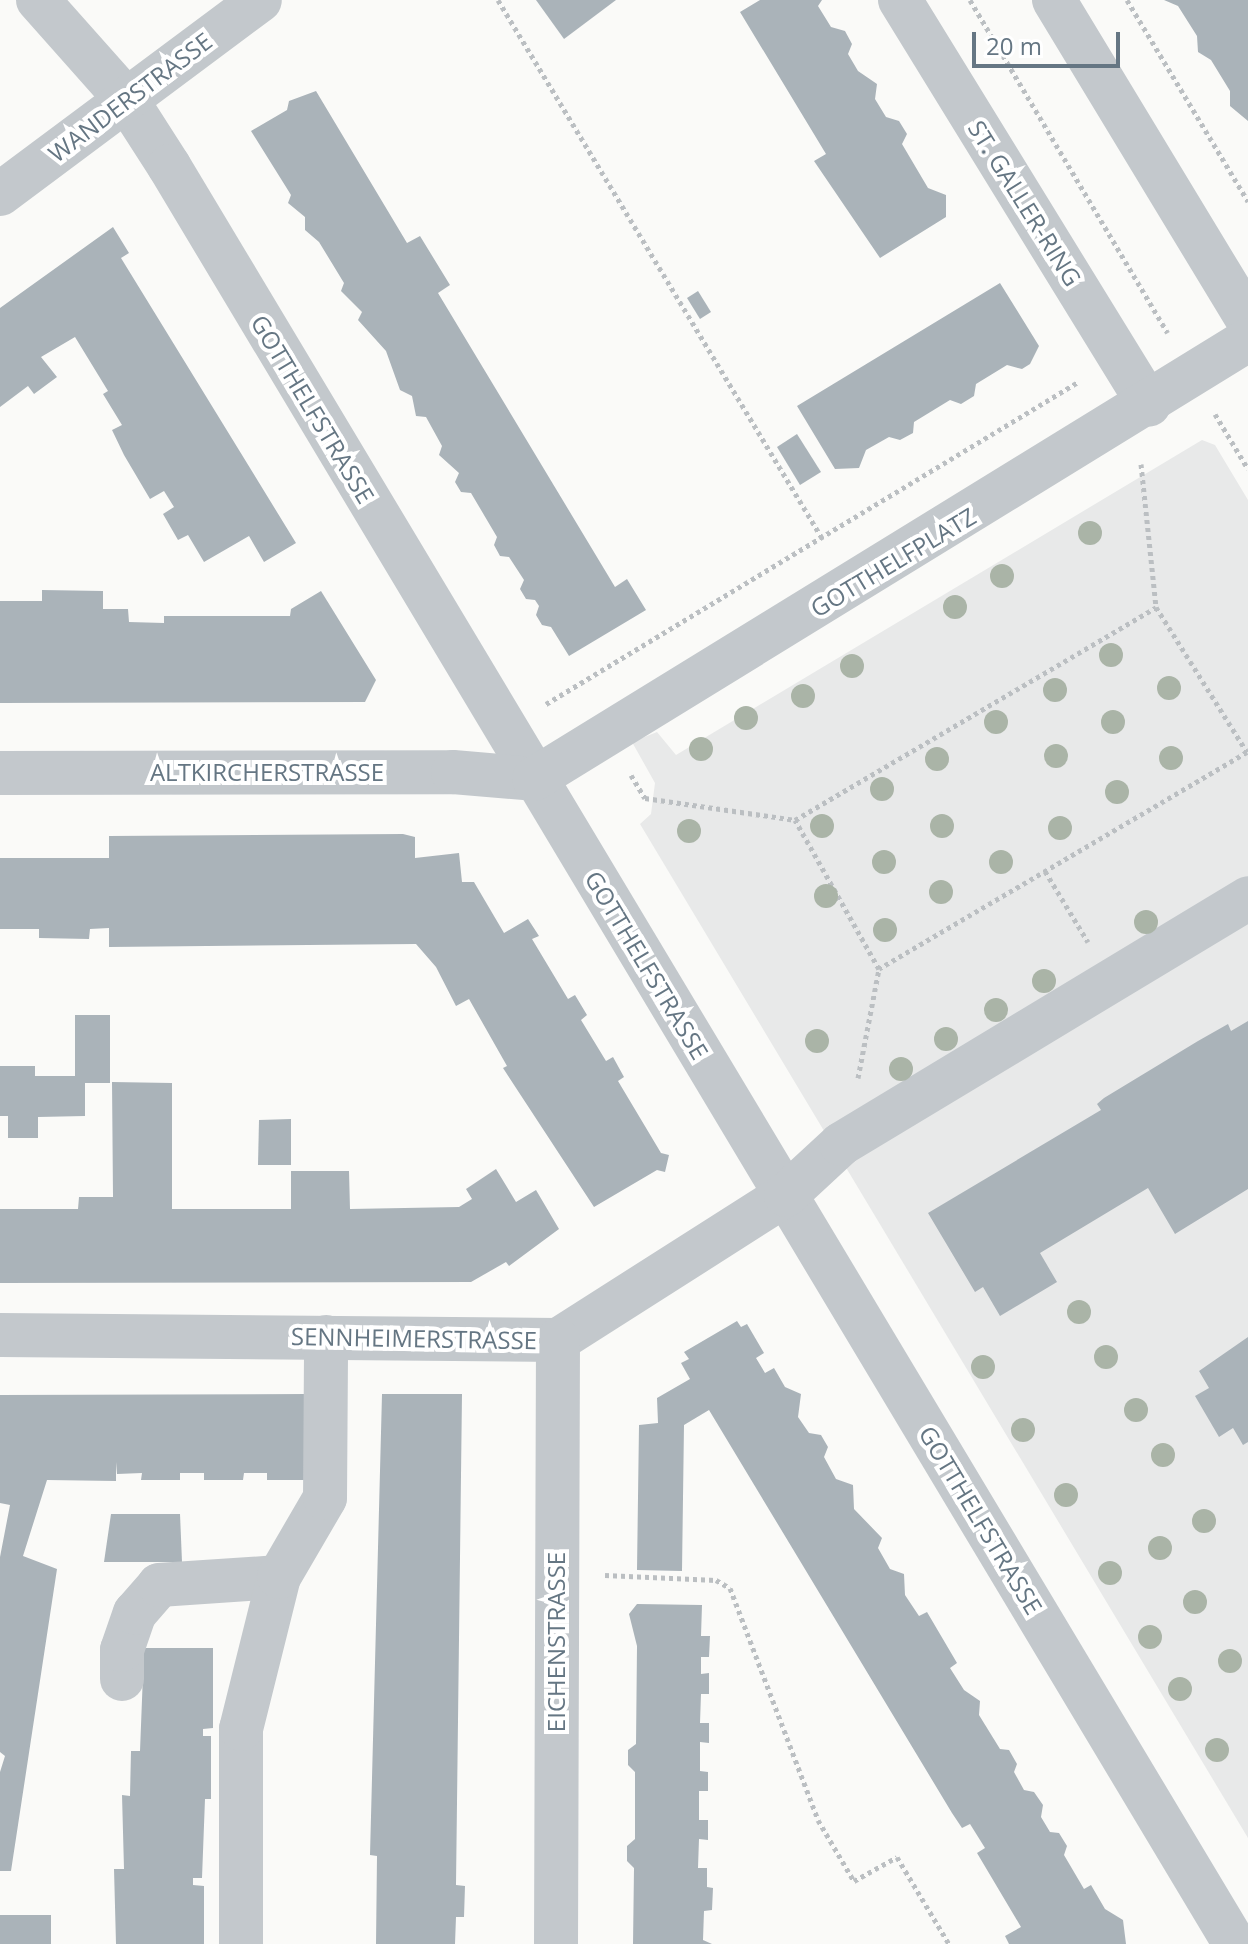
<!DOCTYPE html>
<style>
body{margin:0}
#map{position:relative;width:1248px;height:1944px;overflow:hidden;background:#fafaf8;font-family:"Open Sans",sans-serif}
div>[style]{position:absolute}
.built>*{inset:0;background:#e8e9e9}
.building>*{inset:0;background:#aab3b9}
.path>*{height:5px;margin-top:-2.5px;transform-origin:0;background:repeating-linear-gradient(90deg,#bbbfc2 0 4px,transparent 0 8px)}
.minor>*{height:44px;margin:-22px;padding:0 22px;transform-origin:22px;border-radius:22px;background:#c3c8cc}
.trees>*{width:24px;height:24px;margin:-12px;border-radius:50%;background:#aab4a7}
span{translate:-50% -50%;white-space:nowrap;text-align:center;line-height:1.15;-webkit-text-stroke:8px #fff;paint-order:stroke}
.street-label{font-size:24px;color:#657683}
.scale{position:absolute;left:972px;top:32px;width:148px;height:36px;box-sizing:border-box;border:4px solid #657683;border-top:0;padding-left:10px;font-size:24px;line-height:28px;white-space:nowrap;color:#657683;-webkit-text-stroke:6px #fff;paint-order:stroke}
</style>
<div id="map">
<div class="built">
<div style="clip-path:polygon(1202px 440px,1215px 445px,1248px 500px,1248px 1838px,640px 824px,651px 814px,655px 783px,632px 742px,657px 732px,676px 755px)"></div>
</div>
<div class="building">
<div style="clip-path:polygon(536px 0,616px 0,564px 39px)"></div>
<div style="clip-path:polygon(760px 0,822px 0,818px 6px,831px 27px,845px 31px,852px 44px,848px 54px,858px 71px,877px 84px,875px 99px,886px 117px,899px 121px,907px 134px,902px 144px,928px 188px,946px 195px,946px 217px,880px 258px,814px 161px,826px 154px,740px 12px)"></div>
<div style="clip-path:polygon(1164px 0,1248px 0,1248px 121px,1230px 106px,1230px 91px,1211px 60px,1198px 52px,1197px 36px,1178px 6px)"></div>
<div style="clip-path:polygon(316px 91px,407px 243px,420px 236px,450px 285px,438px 293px,615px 587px,627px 579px,646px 610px,569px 656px,551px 627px,542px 625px,536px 615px,539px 606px,535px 600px,526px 599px,520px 589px,524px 580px,509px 557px,500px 556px,494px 545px,497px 537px,471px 493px,461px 492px,455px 482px,459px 473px,439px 455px,442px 446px,426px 417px,416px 416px,412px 396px,400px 390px,386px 351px,358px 320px,362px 312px,341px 291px,344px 283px,319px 242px,305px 230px,305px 217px,288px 203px,291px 195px,251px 131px,287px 110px,289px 101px)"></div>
<div style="clip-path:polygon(113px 227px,129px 253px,121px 258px,296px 543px,264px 562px,249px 536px,204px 562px,188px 535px,178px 540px,163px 514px,174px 507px,164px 491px,150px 499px,124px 455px,112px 430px,122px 425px,103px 394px,108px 391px,75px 337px,41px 357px,57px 377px,34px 394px,28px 386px,0 407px,0 308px)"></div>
<div style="clip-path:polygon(1000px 283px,1039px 346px,1030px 364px,1022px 369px,1007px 365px,976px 384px,974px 396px,961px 404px,950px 400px,914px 422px,913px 433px,900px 440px,889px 437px,866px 450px,859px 468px,835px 469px,797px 406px)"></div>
<div style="clip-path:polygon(698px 291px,711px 312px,700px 319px,687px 298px)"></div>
<div style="clip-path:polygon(797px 434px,821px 472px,800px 485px,777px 447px)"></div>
<div style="clip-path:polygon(42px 590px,103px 591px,103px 609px,128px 609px,129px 622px,164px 623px,164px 616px,290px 616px,291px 609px,321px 591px,376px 680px,365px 702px,0 703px,0 601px,42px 601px)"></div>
<div style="clip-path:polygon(403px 834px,415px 837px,415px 858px,459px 853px,462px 882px,474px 882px,504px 933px,528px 919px,539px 936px,532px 939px,568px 999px,575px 995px,587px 1015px,581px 1020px,606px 1061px,613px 1057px,624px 1077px,618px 1081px,661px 1153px,669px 1155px,665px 1172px,657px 1170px,594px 1207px,503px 1068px,507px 1066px,469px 999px,456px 1006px,436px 967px,416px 944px,109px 947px,109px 928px,90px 929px,89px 939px,39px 938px,39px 929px,0 929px,0 858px,109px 858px,109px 836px)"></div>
<div style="clip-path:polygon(75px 1015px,110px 1015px,110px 1083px,85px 1083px,85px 1116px,38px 1117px,38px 1138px,8px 1138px,8px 1116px,0 1116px,0 1066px,35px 1066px,35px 1076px,75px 1076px)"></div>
<div style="clip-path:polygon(1248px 1021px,1248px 1189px,1175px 1234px,1148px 1188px,1040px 1253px,1057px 1282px,1000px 1316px,983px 1287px,975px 1292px,928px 1213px,1101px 1110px,1097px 1104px,1104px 1098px,1198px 1041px,1228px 1024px,1231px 1031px)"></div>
<div style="clip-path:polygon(112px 1082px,172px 1083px,172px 1209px,291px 1209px,291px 1171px,349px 1171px,350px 1209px,459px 1207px,472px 1199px,466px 1189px,496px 1169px,516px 1202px,536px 1190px,559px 1229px,509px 1266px,506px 1262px,471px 1282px,0 1283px,0 1209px,78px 1209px,79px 1197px,113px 1197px)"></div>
<div style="clip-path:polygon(291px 1119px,291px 1165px,258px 1165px,259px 1120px)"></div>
<div style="clip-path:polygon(737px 1321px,741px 1327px,747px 1324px,764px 1353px,756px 1358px,765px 1373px,774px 1368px,785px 1387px,801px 1394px,798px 1417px,809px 1433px,821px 1435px,828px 1447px,824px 1457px,836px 1479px,853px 1485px,854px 1509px,882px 1538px,878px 1548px,890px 1569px,904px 1574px,905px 1595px,919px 1616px,927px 1612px,957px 1663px,950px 1668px,964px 1690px,980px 1701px,979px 1715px,1000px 1749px,1009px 1750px,1017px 1764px,1014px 1772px,1024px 1790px,1034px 1792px,1043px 1805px,1041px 1817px,1050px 1832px,1059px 1833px,1067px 1846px,1064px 1855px,1084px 1889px,1091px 1885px,1105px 1909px,1123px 1920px,1126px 1944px,1009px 1944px,1005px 1936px,1021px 1927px,977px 1853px,985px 1848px,970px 1824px,962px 1828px,952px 1813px,709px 1410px,684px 1425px,682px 1571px,637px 1570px,639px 1425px,658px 1423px,657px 1398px,690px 1379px,681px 1363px,689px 1359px,684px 1352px)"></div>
<div style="clip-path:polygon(1248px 1337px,1248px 1442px,1243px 1445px,1233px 1428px,1219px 1437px,1195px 1396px,1209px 1388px,1199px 1371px)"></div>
<div style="clip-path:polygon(308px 1394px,308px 1480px,267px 1480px,267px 1473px,244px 1473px,243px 1480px,204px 1480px,204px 1473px,180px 1473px,180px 1480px,141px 1480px,142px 1473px,117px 1474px,116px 1462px,116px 1481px,47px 1480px,23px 1556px,57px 1569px,11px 1871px,0 1871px,0 1772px,5px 1756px,0 1752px,0 1557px,10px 1505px,0 1503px,0 1395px)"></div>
<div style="clip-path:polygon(382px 1394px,462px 1394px,456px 1885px,465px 1886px,464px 1917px,456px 1917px,455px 1944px,376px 1944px,377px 1856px,370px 1855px)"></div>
<div style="clip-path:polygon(111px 1514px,180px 1514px,182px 1562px,104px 1562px)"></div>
<div style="clip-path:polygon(637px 1604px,702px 1605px,701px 1636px,710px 1636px,709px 1657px,701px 1657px,701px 1674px,709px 1673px,709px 1694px,701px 1694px,700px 1723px,709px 1723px,709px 1743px,700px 1742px,700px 1771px,708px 1772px,708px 1791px,699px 1791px,699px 1820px,708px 1820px,708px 1840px,699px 1839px,698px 1868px,707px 1868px,707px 1887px,713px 1888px,712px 1910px,704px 1911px,703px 1940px,712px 1944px,633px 1944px,634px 1868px,627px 1861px,627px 1846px,635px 1839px,635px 1772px,628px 1765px,628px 1750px,636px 1744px,637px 1646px,629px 1614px)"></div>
<div style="clip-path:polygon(144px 1648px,213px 1648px,213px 1728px,203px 1729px,203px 1736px,211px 1736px,211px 1799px,205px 1799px,202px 1878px,193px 1878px,193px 1885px,204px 1886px,204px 1944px,116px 1944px,114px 1869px,124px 1869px,122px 1795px,130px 1796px,131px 1751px,140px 1751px)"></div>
<div style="clip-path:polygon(0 1915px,51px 1915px,51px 1944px,0 1944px)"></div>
</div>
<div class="path">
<div style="left:498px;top:0;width:628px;rotate:58.94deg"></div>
<div style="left:970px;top:0;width:387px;rotate:59.3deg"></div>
<div style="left:1127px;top:0;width:235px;rotate:59deg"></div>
<div style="left:1215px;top:414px;width:64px;rotate:59deg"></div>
<div style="left:1141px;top:464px;width:144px;rotate:84deg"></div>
<div style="left:1156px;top:607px;width:171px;rotate:57.9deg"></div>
<div style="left:1247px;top:752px;width:427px;rotate:149.5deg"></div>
<div style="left:879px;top:969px;width:171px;rotate:-119.4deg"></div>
<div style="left:795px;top:820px;width:419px;rotate:-30.5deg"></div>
<div style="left:546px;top:704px;width:622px;rotate:-31.18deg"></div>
<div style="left:631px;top:775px;width:27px;rotate:59deg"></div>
<div style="left:645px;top:798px;width:152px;rotate:8.3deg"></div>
<div style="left:1045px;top:871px;width:83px;rotate:58.8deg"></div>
<div style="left:858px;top:1078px;width:111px;rotate:-79.1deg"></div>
<div style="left:605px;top:1575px;width:111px;rotate:2.6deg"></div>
<div style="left:716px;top:1580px;width:16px;rotate:30deg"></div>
<div style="left:730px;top:1588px;width:248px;rotate:69.2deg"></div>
<div style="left:818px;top:1820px;width:71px;rotate:59.5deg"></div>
<div style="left:854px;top:1881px;width:49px;rotate:-29.2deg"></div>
<div style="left:897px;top:1857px;width:101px;rotate:59.1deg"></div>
</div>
<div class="minor">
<div style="left:38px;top:0;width:132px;rotate:48.4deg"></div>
<div style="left:126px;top:99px;width:80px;rotate:57.3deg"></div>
<div style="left:169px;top:166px;width:2073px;rotate:59.06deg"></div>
<div style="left:900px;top:0;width:475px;rotate:58.4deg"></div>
<div style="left:1054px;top:0;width:374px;rotate:58.8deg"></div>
<div style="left:0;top:194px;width:324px;rotate:-36.7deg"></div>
<div style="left:0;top:773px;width:453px;rotate:-0.1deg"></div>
<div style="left:453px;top:772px;width:81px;rotate:4.9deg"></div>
<div style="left:534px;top:779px;width:838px;rotate:-31.59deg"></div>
<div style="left:0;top:1335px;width:558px;rotate:0.51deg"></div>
<div style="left:558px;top:1340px;width:270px;rotate:-32.5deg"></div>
<div style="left:786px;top:1195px;width:75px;rotate:-42.8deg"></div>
<div style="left:841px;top:1144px;width:476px;rotate:-31.1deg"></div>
<div style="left:122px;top:1679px;width:29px;rotate:-90deg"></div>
<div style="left:122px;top:1650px;width:39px;rotate:-71deg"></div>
<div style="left:135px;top:1613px;width:37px;rotate:-49deg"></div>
<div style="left:159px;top:1585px;width:120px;rotate:-3.8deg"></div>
<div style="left:241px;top:1944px;width:215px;rotate:-90deg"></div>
<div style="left:241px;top:1729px;width:157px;rotate:-76deg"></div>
<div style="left:279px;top:1577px;width:91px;rotate:-59.8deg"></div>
<div style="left:325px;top:1498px;width:161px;rotate:-89.6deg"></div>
<div style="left:556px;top:1944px;width:604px;rotate:-89.81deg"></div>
</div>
<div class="trees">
<div style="left:1090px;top:533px"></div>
<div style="left:1002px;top:576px"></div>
<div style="left:955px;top:607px"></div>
<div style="left:1111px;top:655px"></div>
<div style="left:852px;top:666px"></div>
<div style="left:1169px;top:688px"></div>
<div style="left:1055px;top:690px"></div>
<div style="left:803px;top:696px"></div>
<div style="left:746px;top:718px"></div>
<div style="left:996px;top:722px"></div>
<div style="left:1113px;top:722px"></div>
<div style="left:701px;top:749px"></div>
<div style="left:1056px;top:756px"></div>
<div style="left:1171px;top:758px"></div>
<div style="left:937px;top:759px"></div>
<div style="left:882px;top:789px"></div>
<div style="left:1117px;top:792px"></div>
<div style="left:822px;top:826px"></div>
<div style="left:942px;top:826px"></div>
<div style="left:1060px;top:828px"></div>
<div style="left:689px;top:831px"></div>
<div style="left:884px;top:862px"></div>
<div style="left:1001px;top:862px"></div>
<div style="left:941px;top:892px"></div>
<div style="left:826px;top:896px"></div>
<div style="left:1146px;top:922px"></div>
<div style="left:885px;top:930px"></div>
<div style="left:1044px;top:981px"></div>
<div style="left:996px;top:1010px"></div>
<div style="left:946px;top:1039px"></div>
<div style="left:817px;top:1041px"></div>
<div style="left:901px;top:1069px"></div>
<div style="left:1079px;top:1312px"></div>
<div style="left:1106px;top:1357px"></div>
<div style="left:983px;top:1367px"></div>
<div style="left:1136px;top:1410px"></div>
<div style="left:1023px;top:1430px"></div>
<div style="left:1163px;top:1455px"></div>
<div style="left:1066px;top:1495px"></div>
<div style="left:1204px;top:1521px"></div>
<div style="left:1160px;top:1548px"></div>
<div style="left:1110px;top:1573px"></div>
<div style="left:1195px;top:1602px"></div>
<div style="left:1150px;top:1637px"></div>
<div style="left:1230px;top:1661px"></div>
<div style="left:1180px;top:1689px"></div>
<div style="left:1217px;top:1750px"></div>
</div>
<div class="street-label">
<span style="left:130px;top:97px;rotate:-37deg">WANDERSTRASSE</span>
<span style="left:1025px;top:203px;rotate:58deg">ST. GALLER-RING</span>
<span style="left:313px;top:409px;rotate:59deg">GOTTHELFSTRASSE</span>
<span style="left:893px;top:562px;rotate:-31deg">GOTTHELFPLATZ</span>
<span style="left:267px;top:772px">ALTKIRCHERSTRASSE</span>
<span style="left:647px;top:965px;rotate:59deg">GOTTHELFSTRASSE</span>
<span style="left:414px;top:1338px;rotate:1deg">SENNHEIMERSTRASSE</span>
<span style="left:981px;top:1520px;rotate:59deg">GOTTHELFSTRASSE</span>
<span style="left:556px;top:1642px;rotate:-90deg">EICHENSTRASSE</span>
</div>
<div class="scale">20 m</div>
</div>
